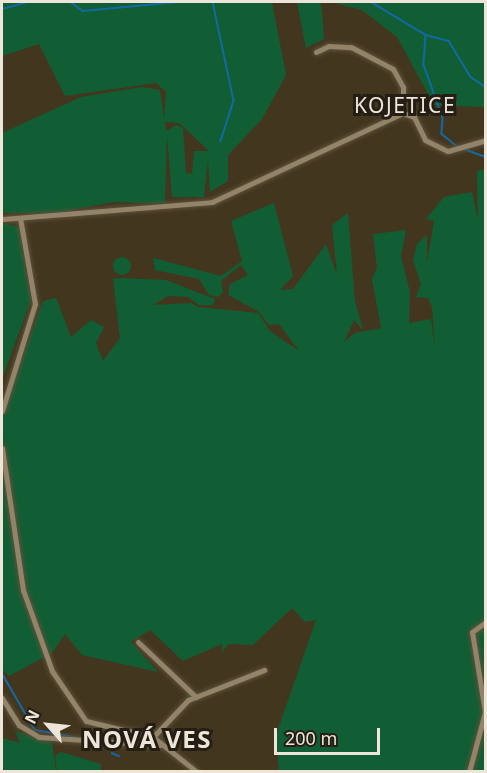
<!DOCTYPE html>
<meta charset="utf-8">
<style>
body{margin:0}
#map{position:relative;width:487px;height:773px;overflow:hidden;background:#43361e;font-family:"Noto Sans",sans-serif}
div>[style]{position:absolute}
.green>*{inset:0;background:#115e34}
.round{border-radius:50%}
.stream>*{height:1.5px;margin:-0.75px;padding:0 0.75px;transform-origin:0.75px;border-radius:0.75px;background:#1369a4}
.roads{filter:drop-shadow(0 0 2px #5c513c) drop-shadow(0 0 2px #5c513c)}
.minor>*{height:5px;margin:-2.5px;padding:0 2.5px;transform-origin:2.5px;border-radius:2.5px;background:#938469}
span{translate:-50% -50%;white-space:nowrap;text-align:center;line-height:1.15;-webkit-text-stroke:6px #241e14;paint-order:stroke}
.quarter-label{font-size:21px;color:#ede5d7;letter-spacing:1.5px}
.district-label{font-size:24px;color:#ede5d7;font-weight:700;letter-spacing:1.5px}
.frame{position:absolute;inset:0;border:3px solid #ede5d7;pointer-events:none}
.north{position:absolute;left:18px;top:695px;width:60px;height:60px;-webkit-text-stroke:4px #241e14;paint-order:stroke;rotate:297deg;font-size:16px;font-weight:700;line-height:24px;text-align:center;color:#ede5d7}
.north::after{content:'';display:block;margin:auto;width:21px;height:27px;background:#ede5d7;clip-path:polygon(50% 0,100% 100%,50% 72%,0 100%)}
.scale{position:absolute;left:274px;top:728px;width:106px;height:27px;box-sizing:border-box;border:3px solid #ede5d7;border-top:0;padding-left:8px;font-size:18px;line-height:21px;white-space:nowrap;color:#ede5d7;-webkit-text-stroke:4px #241e14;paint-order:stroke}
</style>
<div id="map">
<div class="green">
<div style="clip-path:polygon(evenodd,2px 2px,272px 2px,286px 75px,262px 119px,228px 155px,228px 181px,210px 192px,208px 159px,204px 197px,172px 197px,167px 135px,165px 204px,113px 202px,57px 213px,2px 213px,2px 133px,81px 97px,142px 87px,160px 90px,164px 119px,166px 92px,156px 83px,65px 96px,39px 44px,2px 56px,2px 2px,164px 122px,179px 123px,209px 151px,194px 151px,192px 174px,186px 173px,183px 128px,176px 125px,167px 131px,164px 122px)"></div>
<div style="clip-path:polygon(297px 2px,320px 2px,322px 11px,324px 39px,306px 48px)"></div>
<div style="clip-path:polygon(331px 2px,485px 2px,485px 107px,434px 105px,397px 37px,362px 10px)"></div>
<div style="clip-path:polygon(485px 169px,485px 771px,279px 771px,276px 735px,316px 620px,305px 622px,292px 608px,253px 645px,228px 644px,222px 653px,222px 644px,183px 661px,150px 630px,131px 642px,158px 672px,82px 655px,65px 634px,52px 653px,9px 676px,2px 670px,2px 397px,19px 367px,43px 301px,56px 298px,71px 337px,91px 320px,104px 327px,96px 343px,103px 361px,120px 338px,113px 279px,121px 278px,166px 280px,215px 299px,213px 305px,199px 305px,188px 297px,168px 296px,153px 305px,191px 303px,198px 307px,258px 313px,270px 331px,299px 351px,279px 324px,269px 325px,259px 312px,228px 295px,230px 284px,248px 275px,241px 265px,221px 281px,223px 292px,218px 297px,209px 295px,199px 279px,155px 270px,153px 258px,221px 276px,242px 261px,231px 221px,274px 203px,293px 276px,280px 290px,293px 289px,326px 244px,337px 275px,332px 225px,348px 213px,355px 301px,363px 330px,354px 320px,344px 342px,355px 333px,381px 328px,372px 279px,377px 268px,373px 234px,406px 230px,401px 256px,410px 292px,409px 323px,431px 319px,435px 348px,432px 307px,428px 298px,416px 297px,421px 284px,413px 260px,417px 244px,427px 235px,427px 263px,434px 221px,426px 219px,444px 197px,472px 192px,478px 220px,477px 171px)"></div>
<div style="clip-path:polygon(2px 223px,19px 227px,31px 300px,2px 379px)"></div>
<div class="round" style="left:113px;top:257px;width:18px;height:18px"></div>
<div style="clip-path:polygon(15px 731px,52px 743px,56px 771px,2px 771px,2px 738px,20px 743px)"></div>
<div style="clip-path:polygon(61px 752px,101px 764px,101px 771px,57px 771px,55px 756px)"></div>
</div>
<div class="stream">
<div style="left:71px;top:2px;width:15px;rotate:37deg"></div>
<div style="left:83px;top:11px;width:95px;rotate:-5.4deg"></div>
<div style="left:213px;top:2px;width:101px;rotate:78deg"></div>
<div style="left:234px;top:101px;width:42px;rotate:108deg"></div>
<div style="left:371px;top:2px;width:64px;rotate:31deg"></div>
<div style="left:426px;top:35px;width:24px;rotate:15deg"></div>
<div style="left:449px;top:41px;width:42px;rotate:58.6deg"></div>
<div style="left:471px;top:77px;width:18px;rotate:34deg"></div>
<div style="left:2px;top:9px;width:28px;rotate:-15deg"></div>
<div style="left:426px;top:35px;width:30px;rotate:94deg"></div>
<div style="left:424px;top:65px;width:56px;rotate:70.3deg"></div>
<div style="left:443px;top:118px;width:16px;rotate:94deg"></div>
<div style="left:442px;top:134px;width:19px;rotate:39deg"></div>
<div style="left:464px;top:149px;width:23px;rotate:20deg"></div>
<div style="left:2px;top:673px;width:66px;rotate:59.9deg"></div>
<div style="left:35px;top:730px;width:41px;rotate:9.9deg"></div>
<div style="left:81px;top:742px;width:22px;rotate:18deg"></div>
<div style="left:112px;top:753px;width:8px;rotate:23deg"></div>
</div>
<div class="roads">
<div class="minor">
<div style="left:316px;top:52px;width:14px;rotate:-25deg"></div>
<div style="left:329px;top:46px;width:22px;rotate:3deg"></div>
<div style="left:351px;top:47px;width:47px;rotate:27.6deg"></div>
<div style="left:393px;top:69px;width:21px;rotate:61deg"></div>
<div style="left:403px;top:87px;width:26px;rotate:90deg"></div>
<div style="left:2px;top:219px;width:211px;rotate:-4.6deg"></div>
<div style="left:212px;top:202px;width:211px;rotate:-25deg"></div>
<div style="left:403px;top:113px;width:12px;rotate:20deg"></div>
<div style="left:414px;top:117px;width:25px;rotate:64deg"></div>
<div style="left:425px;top:140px;width:25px;rotate:26deg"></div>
<div style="left:448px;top:151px;width:40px;rotate:-16deg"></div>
<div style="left:2px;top:411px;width:112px;rotate:-72.9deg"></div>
<div style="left:35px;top:304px;width:87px;rotate:-99.9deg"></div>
<div style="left:2px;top:448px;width:144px;rotate:81.6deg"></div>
<div style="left:23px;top:590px;width:86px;rotate:70.3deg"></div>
<div style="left:52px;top:671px;width:60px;rotate:55.8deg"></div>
<div style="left:86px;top:721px;width:69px;rotate:13.4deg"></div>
<div style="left:153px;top:737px;width:56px;rotate:38.5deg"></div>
<div style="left:138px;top:642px;width:80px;rotate:43.5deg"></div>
<div style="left:2px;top:698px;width:32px;rotate:58deg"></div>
<div style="left:19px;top:725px;width:23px;rotate:31deg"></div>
<div style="left:39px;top:737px;width:121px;rotate:3.8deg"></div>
<div style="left:153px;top:737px;width:51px;rotate:-46.6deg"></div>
<div style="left:188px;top:700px;width:82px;rotate:-21.5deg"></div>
<div style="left:469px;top:772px;width:62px;rotate:-75.1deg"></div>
<div style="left:485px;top:712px;width:81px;rotate:-99.2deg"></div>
<div style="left:472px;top:632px;width:17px;rotate:-36deg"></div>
</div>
</div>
<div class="quarter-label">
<span style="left:405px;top:105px">KOJETICE</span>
</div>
<div class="district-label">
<span style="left:147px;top:739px">NOVÁ VES</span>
</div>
<div class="frame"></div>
<div class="north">N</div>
<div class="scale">200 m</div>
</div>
